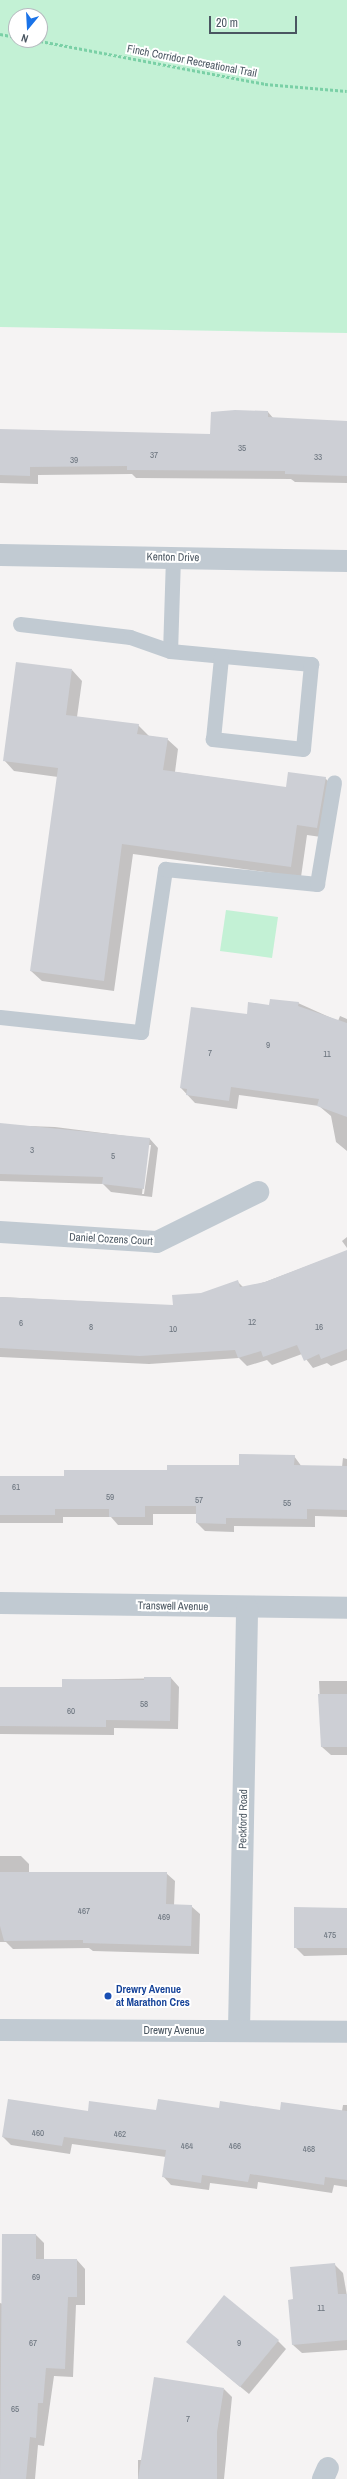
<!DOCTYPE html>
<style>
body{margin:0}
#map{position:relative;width:347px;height:2479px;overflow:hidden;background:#f5f3f3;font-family:"Archivo Narrow",sans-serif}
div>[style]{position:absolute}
.green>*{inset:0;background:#c3f1d5}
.shadow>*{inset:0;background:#0003}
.building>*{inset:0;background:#cdcfd5}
.path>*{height:2.5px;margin-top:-1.25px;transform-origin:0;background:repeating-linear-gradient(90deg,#7ad0a6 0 3px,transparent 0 5px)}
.service>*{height:15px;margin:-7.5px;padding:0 7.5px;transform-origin:7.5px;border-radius:7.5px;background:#c1cad2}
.minor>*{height:22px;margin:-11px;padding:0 11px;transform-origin:11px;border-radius:11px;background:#c1cad2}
.tertiary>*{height:22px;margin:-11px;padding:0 11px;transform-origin:11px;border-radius:11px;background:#c1cad2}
.dots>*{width:11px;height:11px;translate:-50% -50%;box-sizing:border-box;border:2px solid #fff;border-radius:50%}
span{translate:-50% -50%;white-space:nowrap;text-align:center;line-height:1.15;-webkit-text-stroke:4px #fff;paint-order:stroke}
.number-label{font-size:9px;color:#6b747e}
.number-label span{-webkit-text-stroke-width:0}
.street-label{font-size:11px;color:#4a5661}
.transit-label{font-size:11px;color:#164399;font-weight:700}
.left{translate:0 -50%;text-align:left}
.north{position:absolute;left:8px;top:8px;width:40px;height:40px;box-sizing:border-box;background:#fff;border:1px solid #b7bbc0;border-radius:50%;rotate:198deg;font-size:11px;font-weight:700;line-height:16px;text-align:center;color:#4a5661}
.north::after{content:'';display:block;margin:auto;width:14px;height:18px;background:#1a73e8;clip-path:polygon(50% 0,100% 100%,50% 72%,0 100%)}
.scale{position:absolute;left:209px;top:16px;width:88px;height:18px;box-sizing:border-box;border:2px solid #4a5661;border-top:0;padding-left:5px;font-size:12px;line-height:14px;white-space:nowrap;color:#4a5661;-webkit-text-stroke:3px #fff;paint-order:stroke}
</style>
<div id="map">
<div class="green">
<div style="clip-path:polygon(evenodd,0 0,347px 0,347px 333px,0 327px,0 0,16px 16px,40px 16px,40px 40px,16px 40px,16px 16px)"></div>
<div style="clip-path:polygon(226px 910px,278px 917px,272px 958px,220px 951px)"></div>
</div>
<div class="shadow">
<div style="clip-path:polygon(268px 412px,274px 419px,347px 422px,347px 483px,295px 482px,291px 479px,136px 478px,132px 474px,38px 475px,38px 484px,0 483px,0 430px,211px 435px)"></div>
<div style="clip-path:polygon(72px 670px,82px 681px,77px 717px,138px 725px,149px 736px,167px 739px,178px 749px,175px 772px,287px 788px,325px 778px,336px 789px,328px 838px,307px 835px,301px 877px,133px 854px,114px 991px,42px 981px,31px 971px,58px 777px,14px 771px,4px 760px)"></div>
<div style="clip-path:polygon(298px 1003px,338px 1021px,340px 1016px,347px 1019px,347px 1151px,336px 1142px,331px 1116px,319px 1106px,239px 1095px,237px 1109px,195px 1103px,181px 1088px,248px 1015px,270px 1006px)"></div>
<div style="clip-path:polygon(evenodd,0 1125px,55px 1127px,150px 1139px,158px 1148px,152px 1197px,111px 1192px,103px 1184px,0 1181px,0 1125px,148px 1145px,151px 1145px,144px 1194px,142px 1194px,148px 1145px)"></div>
<div style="clip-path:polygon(347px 1237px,347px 1248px,342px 1241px)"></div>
<div style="clip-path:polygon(347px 1251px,347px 1360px,331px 1366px,327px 1363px,313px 1368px,302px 1354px,272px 1365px,267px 1360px,247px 1366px,239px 1358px,149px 1364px,0 1357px,0 1297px,174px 1306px,237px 1281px,244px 1288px,265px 1282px)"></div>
<div style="clip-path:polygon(294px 1456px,302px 1467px,342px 1467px,343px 1458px,347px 1459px,347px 1517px,315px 1516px,315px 1527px,234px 1526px,234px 1532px,205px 1531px,197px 1523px,197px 1514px,153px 1514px,153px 1525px,118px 1525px,111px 1517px,63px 1517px,63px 1523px,0 1523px,0 1477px,65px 1477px,168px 1471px,240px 1466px)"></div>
<div style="clip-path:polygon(171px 1678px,179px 1687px,178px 1729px,114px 1728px,114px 1735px,0 1734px,0 1688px,63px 1688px,63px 1680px)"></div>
<div style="clip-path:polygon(319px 1681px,347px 1681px,347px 1755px,331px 1755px,322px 1747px)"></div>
<div style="clip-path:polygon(0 1856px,21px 1856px,29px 1864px,29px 1873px,166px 1873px,175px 1881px,174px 1906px,191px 1906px,200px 1914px,199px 1954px,93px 1951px,89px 1948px,13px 1949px,6px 1942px,0 1942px)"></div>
<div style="clip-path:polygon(347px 1908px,347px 1955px,304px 1956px,295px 1947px)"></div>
<div style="clip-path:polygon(343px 2105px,347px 2105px,347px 2187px,334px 2185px,332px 2193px,258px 2182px,257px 2189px,210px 2183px,209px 2190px,171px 2185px,163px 2176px,166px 2157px,72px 2144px,70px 2154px,11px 2145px,3px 2137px,88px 2112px,342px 2111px)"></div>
<div style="clip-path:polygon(36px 2235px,44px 2243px,44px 2260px,77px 2260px,85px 2269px,85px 2305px,76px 2305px,73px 2377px,54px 2376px,44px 2446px,38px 2445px,35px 2479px,0 2479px,0 2303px,3px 2304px)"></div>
<div style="clip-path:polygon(334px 2264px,343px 2273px,347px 2296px,347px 2350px,302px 2353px,293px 2345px,294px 2300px)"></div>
<div style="clip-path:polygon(278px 2341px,286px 2349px,249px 2394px,196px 2350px)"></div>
<div style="clip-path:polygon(224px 2389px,232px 2397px,224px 2479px,138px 2479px,138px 2460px,142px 2460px)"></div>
</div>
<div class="building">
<div style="clip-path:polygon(235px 410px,268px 411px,268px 417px,347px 421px,347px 476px,285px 474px,285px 471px,127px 470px,127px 466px,30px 467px,30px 476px,0 475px,0 429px,210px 434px,211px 412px)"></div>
<div style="clip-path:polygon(16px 662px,72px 669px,66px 715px,139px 724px,137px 734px,168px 738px,163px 770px,286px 787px,288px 772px,326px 777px,317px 828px,297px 825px,291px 867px,122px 844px,104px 981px,30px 971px,58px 768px,3px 761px)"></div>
<div style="clip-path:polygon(270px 999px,299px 1002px,298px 1006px,347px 1023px,347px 1117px,317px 1106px,319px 1099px,231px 1087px,229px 1101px,186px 1095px,187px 1089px,180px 1088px,191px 1007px,247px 1014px,248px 1002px,269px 1005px)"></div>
<div style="clip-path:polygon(0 1123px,150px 1138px,144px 1189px,102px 1184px,103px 1177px,0 1174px)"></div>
<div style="clip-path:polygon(347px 1250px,347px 1349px,321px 1359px,319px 1354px,304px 1361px,297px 1345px,263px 1357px,261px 1351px,238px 1358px,235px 1350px,140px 1356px,0 1348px,0 1297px,173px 1305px,172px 1295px,201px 1293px,238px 1280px,240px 1287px,265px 1282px)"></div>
<div style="clip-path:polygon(239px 1454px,295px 1455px,294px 1465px,347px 1466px,347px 1510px,307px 1509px,307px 1519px,226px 1518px,226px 1524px,196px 1523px,196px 1506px,145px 1506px,145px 1517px,109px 1517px,109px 1509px,55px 1509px,55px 1515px,0 1515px,0 1476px,64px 1476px,64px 1470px,167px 1470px,167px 1465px,239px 1465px)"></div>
<div style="clip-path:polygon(144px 1677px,171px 1677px,170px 1721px,106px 1720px,106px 1727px,0 1726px,0 1687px,62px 1687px,62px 1679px,144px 1680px)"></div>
<div style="clip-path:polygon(318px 1694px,347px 1694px,347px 1747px,321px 1747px)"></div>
<div style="clip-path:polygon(0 1872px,167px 1872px,166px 1904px,192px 1905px,191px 1946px,83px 1943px,83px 1940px,4px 1941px,0 1926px)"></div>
<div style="clip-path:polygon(294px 1907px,347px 1908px,347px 1948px,294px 1948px)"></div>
<div style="clip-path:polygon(8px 2099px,88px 2111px,89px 2101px,156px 2110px,158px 2099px,219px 2108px,220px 2101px,280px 2110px,281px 2102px,347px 2111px,347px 2180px,325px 2177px,324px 2185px,250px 2174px,248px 2182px,202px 2175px,201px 2183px,162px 2177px,166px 2150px,64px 2137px,62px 2146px,2px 2137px)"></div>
<div style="clip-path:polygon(2px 2234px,36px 2234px,36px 2259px,77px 2259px,77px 2297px,68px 2297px,65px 2369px,46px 2368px,43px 2403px,38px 2403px,36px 2438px,30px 2437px,26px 2479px,0 2479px)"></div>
<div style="clip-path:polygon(335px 2263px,338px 2294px,347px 2294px,347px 2340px,292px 2345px,288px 2300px,293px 2299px,290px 2267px)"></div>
<div style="clip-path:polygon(224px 2295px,279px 2340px,240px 2387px,186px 2342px)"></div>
<div style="clip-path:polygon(154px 2377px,224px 2388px,217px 2432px,217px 2479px,138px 2479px)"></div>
</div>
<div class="path">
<div style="left:0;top:34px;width:16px;rotate:11deg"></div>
<div style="left:35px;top:40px;width:234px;rotate:10.8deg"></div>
<div style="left:265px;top:84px;width:82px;rotate:4.9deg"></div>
</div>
<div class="service">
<div style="left:173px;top:557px;width:94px;rotate:91.8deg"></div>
<div style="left:170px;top:651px;width:142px;rotate:5.3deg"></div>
<div style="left:311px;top:664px;width:85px;rotate:95.4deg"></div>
<div style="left:303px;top:749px;width:91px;rotate:-173.7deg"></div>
<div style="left:213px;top:739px;width:82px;rotate:-84.4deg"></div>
<div style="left:20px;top:624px;width:111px;rotate:6.7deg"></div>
<div style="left:130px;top:637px;width:42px;rotate:19.3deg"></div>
<div style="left:0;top:1017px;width:142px;rotate:6.1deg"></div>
<div style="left:141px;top:1032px;width:165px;rotate:-81.6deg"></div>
<div style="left:165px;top:869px;width:153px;rotate:5.6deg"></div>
<div style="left:317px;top:884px;width:103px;rotate:-80.5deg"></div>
</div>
<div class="minor">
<div style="left:0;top:555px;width:347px;rotate:1deg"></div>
<div style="left:0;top:1232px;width:157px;rotate:3.6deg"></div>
<div style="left:157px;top:1242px;width:113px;rotate:-26.3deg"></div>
<div style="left:0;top:1603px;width:347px;rotate:0.8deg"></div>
<div style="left:239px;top:2030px;width:422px;rotate:-88.9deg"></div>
<div style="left:323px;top:2479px;width:12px;rotate:-66deg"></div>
</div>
<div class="tertiary">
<div style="left:0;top:2030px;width:347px;rotate:0.3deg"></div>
</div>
<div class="dots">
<div style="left:108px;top:1996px;background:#1a4fb4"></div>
</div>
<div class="number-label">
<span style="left:242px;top:448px">35</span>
<span style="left:154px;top:455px">37</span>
<span style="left:318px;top:457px">33</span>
<span style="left:74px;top:460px">39</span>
<span style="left:268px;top:1045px">9</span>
<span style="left:210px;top:1053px">7</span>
<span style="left:327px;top:1054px">11</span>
<span style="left:32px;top:1150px">3</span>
<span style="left:113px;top:1156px">5</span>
<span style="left:252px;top:1322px">12</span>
<span style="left:21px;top:1323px">6</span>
<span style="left:91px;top:1327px">8</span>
<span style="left:319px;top:1327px">16</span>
<span style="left:173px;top:1329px">10</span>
<span style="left:16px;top:1487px">61</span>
<span style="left:110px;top:1497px">59</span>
<span style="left:199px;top:1500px">57</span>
<span style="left:287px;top:1503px">55</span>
<span style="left:144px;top:1704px">58</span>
<span style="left:71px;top:1711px">60</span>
<span style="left:84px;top:1911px">467</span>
<span style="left:164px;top:1917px">469</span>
<span style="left:330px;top:1935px">475</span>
<span style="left:38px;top:2133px">460</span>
<span style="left:120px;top:2134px">462</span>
<span style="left:187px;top:2146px">464</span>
<span style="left:235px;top:2146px">466</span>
<span style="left:309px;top:2149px">468</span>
<span style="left:36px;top:2277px">69</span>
<span style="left:321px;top:2308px">11</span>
<span style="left:33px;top:2343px">67</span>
<span style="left:239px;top:2343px">9</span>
<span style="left:15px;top:2409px">65</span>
<span style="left:188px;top:2419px">7</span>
</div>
<div class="street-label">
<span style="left:192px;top:61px;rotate:11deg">Finch Corridor Recreational Trail</span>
<span style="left:173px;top:557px;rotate:1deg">Kenton Drive</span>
<span style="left:111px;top:1239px;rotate:3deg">Daniel Cozens Court</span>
<span style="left:173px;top:1606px;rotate:1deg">Transwell Avenue</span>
<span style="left:243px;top:1819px;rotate:-89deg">Peckford Road</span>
<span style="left:174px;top:2030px">Drewry Avenue</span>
</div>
<div class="transit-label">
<span class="left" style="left:116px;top:1996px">Drewry Avenue<br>at Marathon Cres</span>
</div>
<div class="north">N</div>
<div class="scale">20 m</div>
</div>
